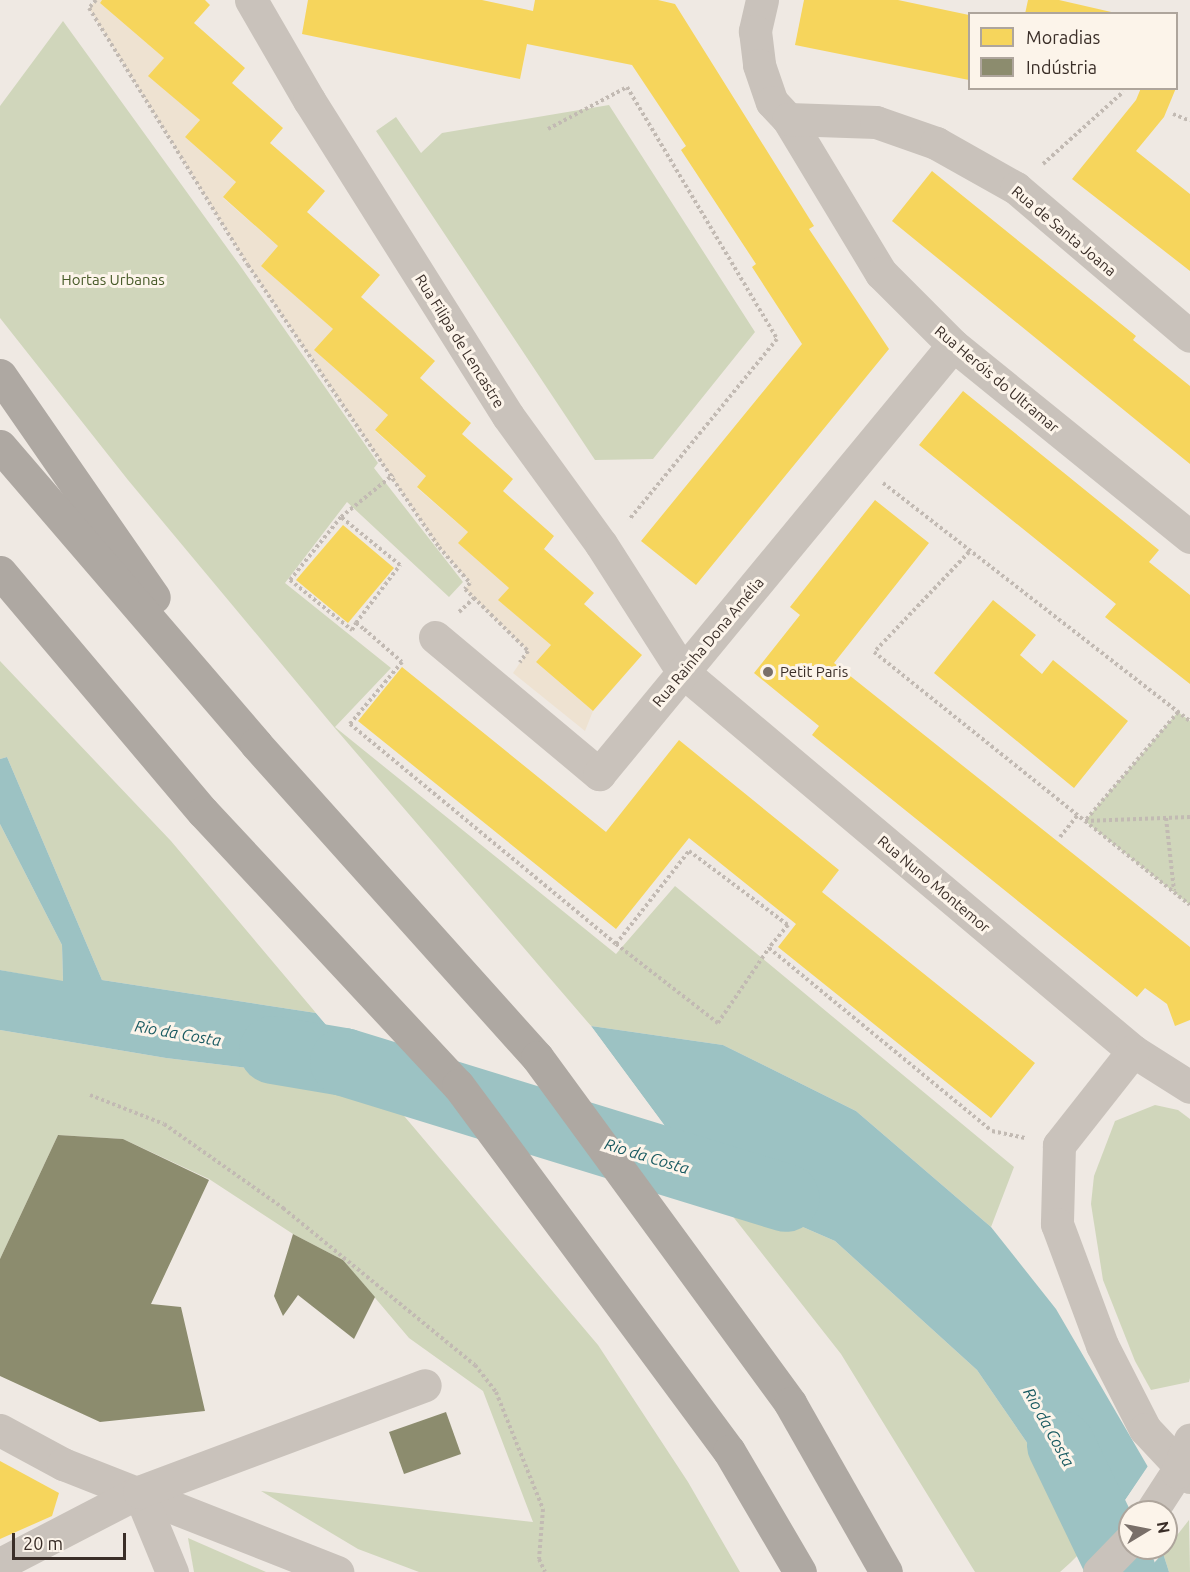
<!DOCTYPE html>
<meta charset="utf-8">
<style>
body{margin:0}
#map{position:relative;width:1190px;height:1572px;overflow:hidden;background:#efe9e3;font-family:Ubuntu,sans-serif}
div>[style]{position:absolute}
.green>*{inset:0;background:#d0d6bb}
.plaza>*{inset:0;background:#eee2d1}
.water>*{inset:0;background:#9cc2c3}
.pier>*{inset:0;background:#efe9e3}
.homes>*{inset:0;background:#f6d55c}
.industry>*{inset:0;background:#8c8c6e}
.river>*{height:68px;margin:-34px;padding:0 34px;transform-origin:34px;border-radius:34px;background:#9cc2c3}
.path>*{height:4px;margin-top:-2px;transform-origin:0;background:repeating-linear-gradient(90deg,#c2bab3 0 3px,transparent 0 6px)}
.minor>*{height:33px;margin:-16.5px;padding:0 16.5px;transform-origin:16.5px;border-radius:16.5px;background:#c9c2bb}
.highway>*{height:33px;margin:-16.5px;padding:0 16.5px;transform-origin:16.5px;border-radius:16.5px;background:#aea8a2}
.minor-bridge>*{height:33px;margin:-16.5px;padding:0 16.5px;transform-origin:16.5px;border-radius:16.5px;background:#c9c2bb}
.dots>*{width:16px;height:16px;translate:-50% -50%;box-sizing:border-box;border:3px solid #fcf4ea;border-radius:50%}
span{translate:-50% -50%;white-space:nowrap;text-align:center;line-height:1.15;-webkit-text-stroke:6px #fcf4ea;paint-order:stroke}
.street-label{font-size:15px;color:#3a2e28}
.park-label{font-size:15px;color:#485b29}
.poi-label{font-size:15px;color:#3a2e28}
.left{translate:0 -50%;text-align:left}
.water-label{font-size:16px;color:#195a61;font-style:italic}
.legend{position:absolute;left:968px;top:12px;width:210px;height:78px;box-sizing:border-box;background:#fcf4ea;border:2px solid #aea59c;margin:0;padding:8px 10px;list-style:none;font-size:18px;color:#3a2e28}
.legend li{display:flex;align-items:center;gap:12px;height:30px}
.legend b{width:30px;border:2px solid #aea59c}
.north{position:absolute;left:1118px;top:1500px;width:60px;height:60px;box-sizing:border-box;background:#fcf4ea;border:2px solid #aea59c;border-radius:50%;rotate:80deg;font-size:16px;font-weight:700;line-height:24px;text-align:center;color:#3a2e28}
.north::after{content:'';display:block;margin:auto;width:21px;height:27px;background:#796f69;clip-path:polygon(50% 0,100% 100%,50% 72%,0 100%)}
.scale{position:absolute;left:12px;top:1533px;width:114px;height:27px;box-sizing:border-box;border:3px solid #3a2e28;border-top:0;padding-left:8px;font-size:18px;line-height:21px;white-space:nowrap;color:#3a2e28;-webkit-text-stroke:4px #fcf4ea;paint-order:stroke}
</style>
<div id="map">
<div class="green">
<div style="clip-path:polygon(63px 21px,241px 267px,378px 463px,374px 468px,463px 582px,449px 597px,347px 502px,285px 583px,391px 668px,335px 727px,616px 954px,675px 886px,1014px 1167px,991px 1227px,856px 1111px,723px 1045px,591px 1026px,334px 727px,128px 480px,0 318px,0 106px)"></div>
<div style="clip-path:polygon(609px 105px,755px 332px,653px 459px,595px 460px,376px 131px,396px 117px,421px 153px,442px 133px)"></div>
<div style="clip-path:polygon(0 661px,171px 841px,316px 1013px,102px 980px,7px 757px,0 759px)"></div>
<div style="clip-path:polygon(1178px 712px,1190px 721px,1190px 905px,1085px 821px)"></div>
<div style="clip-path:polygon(0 824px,62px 945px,63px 982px,0 970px)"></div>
<div style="clip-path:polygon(0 1030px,166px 1058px,377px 1084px,598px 1345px,688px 1482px,740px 1572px,419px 1572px,358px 1549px,261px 1491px,533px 1522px,483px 1391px,409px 1338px,343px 1260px,293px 1234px,209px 1179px,123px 1139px,58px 1135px,0 1259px)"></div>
<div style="clip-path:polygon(1155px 1105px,1178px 1110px,1190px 1119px,1190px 1378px,1189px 1382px,1151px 1390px,1135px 1361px,1103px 1280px,1091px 1204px,1094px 1176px,1115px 1121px)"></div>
<div style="clip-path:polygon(709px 1186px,835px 1241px,977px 1370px,1030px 1447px,1082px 1551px,1070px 1563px,1060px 1572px,975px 1572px,841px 1354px)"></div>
<div style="clip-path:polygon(1189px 1520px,1190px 1572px,1169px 1572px,1163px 1553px)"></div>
<div style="clip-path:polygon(188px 1538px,266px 1572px,194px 1572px)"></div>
</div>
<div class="plaza">
<div style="clip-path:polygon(96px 0,102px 0,100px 3px,164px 58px,149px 76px,200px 120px,185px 137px,236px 182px,223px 198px,278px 246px,261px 266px,333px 329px,388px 415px,375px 431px,426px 476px,417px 488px,468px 532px,459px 543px,509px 588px,499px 600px,551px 645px,536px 662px,593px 711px,585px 731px,513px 673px,528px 651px,465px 589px,470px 582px,439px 547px,248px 265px,89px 8px)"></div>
</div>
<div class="water">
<div style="clip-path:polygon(7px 757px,102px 980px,316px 1013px,377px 1084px,166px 1058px,0 1030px,0 970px,63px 981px,62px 945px,0 824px,0 759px)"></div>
<div style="clip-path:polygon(591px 1026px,723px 1045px,856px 1111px,991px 1227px,1056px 1309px,1148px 1467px,1113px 1518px,1082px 1551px,1030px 1447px,977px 1370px,835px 1241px,709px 1186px)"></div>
<div style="clip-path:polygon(1163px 1553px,1169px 1572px,1146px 1572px)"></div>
</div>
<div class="pier">
<div style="clip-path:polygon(313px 1009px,379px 1082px,379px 1086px,316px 1013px)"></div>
<div style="clip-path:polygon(589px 1024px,591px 1026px,713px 1191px,706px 1188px)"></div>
<div style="clip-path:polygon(1150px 1463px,1151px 1468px,1115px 1520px,1080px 1554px,1113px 1518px)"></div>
</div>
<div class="homes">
<div style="clip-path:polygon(102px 0,205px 0,210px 5px,194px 23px,245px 68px,232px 83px,283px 128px,270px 143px,325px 191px,307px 212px,380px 275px,361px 297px,435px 361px,420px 378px,471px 423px,462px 434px,513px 479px,503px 491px,554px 536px,544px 549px,594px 593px,584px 604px,642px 655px,593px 711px,536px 662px,551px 645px,498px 600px,509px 588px,458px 543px,468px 532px,417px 487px,426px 476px,375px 430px,388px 415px,314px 350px,333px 329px,261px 266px,278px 246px,223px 197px,236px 182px,185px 137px,200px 120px,148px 76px,164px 58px,100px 3px)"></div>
<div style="clip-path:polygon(308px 0,482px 0,533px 11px,535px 0,658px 0,675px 4px,814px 226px,809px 229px,889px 349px,696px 585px,641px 541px,802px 344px,752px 267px,756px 264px,681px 150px,686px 146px,632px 65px,527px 44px,520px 79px,302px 34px)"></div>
<div style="clip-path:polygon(804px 0,898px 0,969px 15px,969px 80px,795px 45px)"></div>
<div style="clip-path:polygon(1028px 0,1059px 0,1120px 14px,1025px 14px)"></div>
<div style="clip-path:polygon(1141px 88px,1176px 88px,1164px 117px,1136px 151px,1190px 194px,1190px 271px,1072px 179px,1136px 100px)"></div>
<div style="clip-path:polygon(932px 171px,1136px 336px,1133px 340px,1190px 386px,1190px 464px,892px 221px)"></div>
<div style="clip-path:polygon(963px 391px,1159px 550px,1149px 562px,1190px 595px,1190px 684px,1105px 617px,1116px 604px,919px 445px)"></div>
<div style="clip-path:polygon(875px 500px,929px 543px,834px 663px,1190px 947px,1190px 1020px,1175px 1026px,1167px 1004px,1145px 988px,1137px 997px,812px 735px,819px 726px,754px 673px,800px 615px,790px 607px)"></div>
<div style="clip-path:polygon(343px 525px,394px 568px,348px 623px,296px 580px)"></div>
<div style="clip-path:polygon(993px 600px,1036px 635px,1020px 655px,1042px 674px,1053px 660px,1128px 721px,1074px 788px,934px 673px)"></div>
<div style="clip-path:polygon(402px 667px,606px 832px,679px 740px,839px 870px,822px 892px,1035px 1063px,991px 1118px,778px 947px,796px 924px,689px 838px,616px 929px,358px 721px)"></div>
<div style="clip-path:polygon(0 1461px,59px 1493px,52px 1516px,0 1539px)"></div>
</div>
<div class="industry">
<div style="clip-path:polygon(58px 1135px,123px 1139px,209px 1180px,151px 1304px,181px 1307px,205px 1411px,100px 1422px,0 1376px,0 1259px)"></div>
<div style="clip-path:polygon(293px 1234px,343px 1260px,375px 1297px,354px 1339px,298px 1295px,283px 1316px,274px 1296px)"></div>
<div style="clip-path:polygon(446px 1412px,461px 1454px,404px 1474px,389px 1432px)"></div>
</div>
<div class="river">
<div style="left:273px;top:1050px;width:72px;rotate:9.6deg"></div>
<div style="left:344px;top:1062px;width:462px;rotate:17.1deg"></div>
<div style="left:1061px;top:1445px;width:141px;rotate:64.3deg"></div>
</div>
<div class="path">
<div style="left:96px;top:0;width:11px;rotate:131deg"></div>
<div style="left:89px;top:8px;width:302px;rotate:58.3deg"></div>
<div style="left:248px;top:265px;width:341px;rotate:55.9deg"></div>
<div style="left:439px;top:547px;width:48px;rotate:49.3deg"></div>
<div style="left:470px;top:583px;width:8px;rotate:130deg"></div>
<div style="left:465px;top:589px;width:88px;rotate:44.5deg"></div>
<div style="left:528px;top:651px;width:14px;rotate:126deg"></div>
<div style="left:1173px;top:114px;width:18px;rotate:22deg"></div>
<div style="left:548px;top:129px;width:89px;rotate:-28deg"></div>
<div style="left:627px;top:87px;width:293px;rotate:59.2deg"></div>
<div style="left:777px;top:339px;width:234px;rotate:129.3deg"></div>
<div style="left:1043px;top:164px;width:108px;rotate:-42deg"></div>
<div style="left:883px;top:483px;width:388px;rotate:37.8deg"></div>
<div style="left:341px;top:517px;width:67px;rotate:-38.9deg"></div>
<div style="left:969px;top:552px;width:138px;rotate:133.5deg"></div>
<div style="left:874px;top:652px;width:270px;rotate:38.7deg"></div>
<div style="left:1085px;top:821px;width:105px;rotate:-2.2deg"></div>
<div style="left:459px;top:612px;width:21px;rotate:-43deg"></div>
<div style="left:356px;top:623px;width:73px;rotate:-52.8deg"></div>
<div style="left:400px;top:565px;width:76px;rotate:-140.9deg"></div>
<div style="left:341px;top:517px;width:81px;rotate:129deg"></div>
<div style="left:290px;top:580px;width:80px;rotate:38.9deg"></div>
<div style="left:352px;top:630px;width:8px;rotate:-60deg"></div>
<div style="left:356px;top:623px;width:10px;rotate:37deg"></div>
<div style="left:364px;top:629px;width:50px;rotate:41deg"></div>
<div style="left:402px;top:662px;width:81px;rotate:130deg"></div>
<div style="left:350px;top:724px;width:345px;rotate:39.6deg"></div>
<div style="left:616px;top:944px;width:118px;rotate:-51.9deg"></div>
<div style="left:689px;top:851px;width:124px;rotate:36.8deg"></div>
<div style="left:788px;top:925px;width:30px;rotate:130deg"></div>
<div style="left:769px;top:948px;width:288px;rotate:39.4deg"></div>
<div style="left:992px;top:1131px;width:35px;rotate:12deg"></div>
<div style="left:1178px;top:712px;width:143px;rotate:130.5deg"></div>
<div style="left:1085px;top:821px;width:134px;rotate:38.7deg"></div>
<div style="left:1166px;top:818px;width:73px;rotate:83.7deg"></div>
<div style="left:1060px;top:837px;width:28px;rotate:-51deg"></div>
<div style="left:616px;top:944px;width:129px;rotate:37.8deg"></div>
<div style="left:718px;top:1023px;width:91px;rotate:-55.8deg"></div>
<div style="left:90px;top:1095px;width:79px;rotate:21.4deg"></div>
<div style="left:164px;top:1124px;width:146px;rotate:35.2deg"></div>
<div style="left:283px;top:1208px;width:248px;rotate:39.3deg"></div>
<div style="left:475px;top:1365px;width:34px;rotate:52deg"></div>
<div style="left:496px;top:1392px;width:126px;rotate:68.1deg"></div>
<div style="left:543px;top:1509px;width:50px;rotate:94.6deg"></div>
<div style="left:539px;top:1559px;width:14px;rotate:65deg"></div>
</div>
<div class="minor">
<div style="left:251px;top:0;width:116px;rotate:59.9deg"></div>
<div style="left:309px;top:100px;width:373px;rotate:57.8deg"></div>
<div style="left:508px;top:416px;width:158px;rotate:54deg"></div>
<div style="left:601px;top:544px;width:152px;rotate:57.4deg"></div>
<div style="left:683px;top:672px;width:588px;rotate:40.1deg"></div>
<div style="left:1133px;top:1051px;width:67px;rotate:32.3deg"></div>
<div style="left:762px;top:0;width:32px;rotate:103deg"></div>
<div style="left:755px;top:31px;width:34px;rotate:83deg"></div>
<div style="left:759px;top:65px;width:39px;rotate:71deg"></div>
<div style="left:772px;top:102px;width:23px;rotate:47deg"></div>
<div style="left:788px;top:119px;width:180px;rotate:58.9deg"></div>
<div style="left:881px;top:273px;width:102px;rotate:45deg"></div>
<div style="left:953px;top:345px;width:305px;rotate:39deg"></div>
<div style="left:788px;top:119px;width:88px;rotate:2deg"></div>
<div style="left:876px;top:122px;width:64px;rotate:19.3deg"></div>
<div style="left:936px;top:143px;width:92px;rotate:29.4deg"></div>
<div style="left:1016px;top:188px;width:228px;rotate:40.4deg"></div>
<div style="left:435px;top:637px;width:214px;rotate:39.9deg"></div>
<div style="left:599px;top:774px;width:556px;rotate:-50.47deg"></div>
<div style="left:1133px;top:1051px;width:120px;rotate:128.2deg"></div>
<div style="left:1059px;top:1145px;width:79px;rotate:91.5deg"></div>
<div style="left:1057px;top:1224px;width:129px;rotate:69.6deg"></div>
<div style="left:1102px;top:1345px;width:94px;rotate:62.9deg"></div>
<div style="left:1145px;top:1429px;width:66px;rotate:46.8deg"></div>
<div style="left:0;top:1430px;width:72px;rotate:28.4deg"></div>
<div style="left:63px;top:1464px;width:295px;rotate:21.5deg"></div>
<div style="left:139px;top:1492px;width:87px;rotate:67.6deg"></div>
<div style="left:0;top:1564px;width:157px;rotate:-27.4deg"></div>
<div style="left:139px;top:1492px;width:305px;rotate:-20.5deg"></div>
<div style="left:1099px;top:1572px;width:45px;rotate:-45.9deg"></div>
</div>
<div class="highway">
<div style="left:0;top:375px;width:270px;rotate:55.3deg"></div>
<div style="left:0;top:446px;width:393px;rotate:49.3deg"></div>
<div style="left:256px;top:744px;width:421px;rotate:48.1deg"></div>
<div style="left:537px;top:1057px;width:429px;rotate:53.8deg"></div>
<div style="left:790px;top:1403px;width:194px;rotate:60.4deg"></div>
<div style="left:0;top:572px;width:314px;rotate:49.8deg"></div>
<div style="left:203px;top:812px;width:374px;rotate:47deg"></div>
<div style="left:458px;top:1085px;width:455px;rotate:53.5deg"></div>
<div style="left:729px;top:1451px;width:140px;rotate:59.6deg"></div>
</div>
<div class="minor-bridge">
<div style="left:1151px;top:1512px;width:48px;rotate:-57deg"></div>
<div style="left:1177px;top:1472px;width:35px;rotate:-68deg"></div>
</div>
<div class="dots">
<div style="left:768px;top:672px;background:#796f69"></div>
</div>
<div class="street-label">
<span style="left:1064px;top:231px;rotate:40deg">Rua de Santa Joana</span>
<span style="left:460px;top:341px;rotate:58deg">Rua Filipa de Lencastre</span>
<span style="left:997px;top:379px;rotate:40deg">Rua Heróis do Ultramar</span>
<span style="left:708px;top:642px;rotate:-50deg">Rua Rainha Dona Amélia</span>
<span style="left:934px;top:884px;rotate:40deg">Rua Nuno Montemor</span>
</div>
<div class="park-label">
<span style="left:113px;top:280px">Hortas Urbanas</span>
</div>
<div class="poi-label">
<span class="left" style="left:780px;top:672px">Petit Paris</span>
</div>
<div class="water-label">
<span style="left:178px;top:1033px;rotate:10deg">Rio da Costa</span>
<span style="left:647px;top:1156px;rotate:17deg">Rio da Costa</span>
<span style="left:1049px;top:1427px;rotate:61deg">Rio da Costa</span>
</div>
<ul class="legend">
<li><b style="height:16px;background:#f6d55c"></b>Moradias</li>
<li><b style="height:16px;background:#8c8c6e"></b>Indústria</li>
</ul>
<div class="north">N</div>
<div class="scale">20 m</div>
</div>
